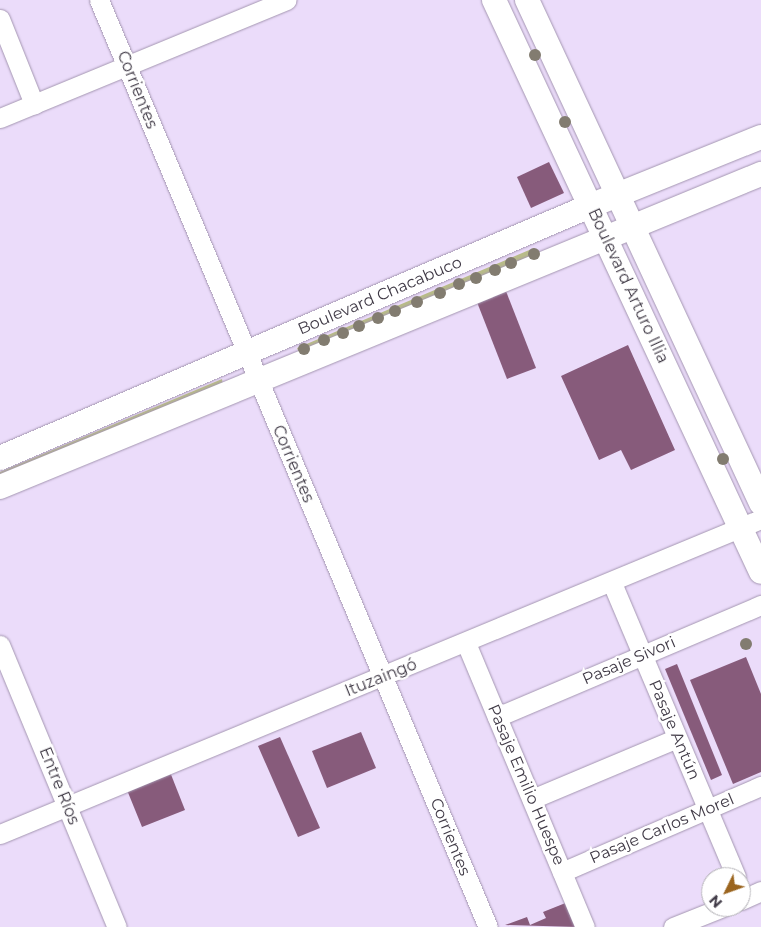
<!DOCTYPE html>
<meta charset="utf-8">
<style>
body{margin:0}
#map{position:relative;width:761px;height:927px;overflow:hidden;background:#ebdcfa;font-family:Montserrat,sans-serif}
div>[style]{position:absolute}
.green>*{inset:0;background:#b8bb89}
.building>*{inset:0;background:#875b7b}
.roads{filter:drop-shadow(0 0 1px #a496b1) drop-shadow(0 0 1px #a496b1)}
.minor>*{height:19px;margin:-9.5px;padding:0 9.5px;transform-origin:9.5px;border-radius:9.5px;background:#fff}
.major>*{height:24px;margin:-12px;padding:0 12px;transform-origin:12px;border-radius:12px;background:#fff}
.trees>*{width:12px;height:12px;margin:-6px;border-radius:50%;background:#827c70}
span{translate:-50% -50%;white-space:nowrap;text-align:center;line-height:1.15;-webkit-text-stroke:5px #fff;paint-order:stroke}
.street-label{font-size:16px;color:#3f3945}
.north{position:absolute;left:701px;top:867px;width:50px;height:50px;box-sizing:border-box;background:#fff;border:1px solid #b2b0b5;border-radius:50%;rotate:228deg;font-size:14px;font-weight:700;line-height:20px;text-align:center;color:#3f3945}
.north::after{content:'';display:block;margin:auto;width:18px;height:22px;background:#9b651f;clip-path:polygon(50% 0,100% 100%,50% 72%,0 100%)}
</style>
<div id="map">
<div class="green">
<div style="clip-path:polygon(534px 248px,536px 254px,299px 353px,297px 348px)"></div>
<div style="clip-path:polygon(222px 379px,223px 385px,0 479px,0 472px)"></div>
</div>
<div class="building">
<div style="clip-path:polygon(549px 162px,564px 193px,531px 208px,517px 177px)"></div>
<div style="clip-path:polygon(504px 286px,536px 368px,507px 379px,475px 297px)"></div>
<div style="clip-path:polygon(628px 345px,675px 450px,631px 470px,621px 450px,599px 460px,561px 376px)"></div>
<div style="clip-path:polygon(746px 657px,761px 694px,761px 772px,733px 784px,690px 680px)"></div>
<div style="clip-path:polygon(677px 664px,722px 775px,711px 780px,665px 669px)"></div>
<div style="clip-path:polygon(361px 732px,376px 768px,327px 788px,312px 751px)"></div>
<div style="clip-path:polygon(280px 737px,320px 828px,298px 837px,258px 746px)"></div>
<div style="clip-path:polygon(170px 772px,185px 810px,142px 827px,127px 790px)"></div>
<div style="clip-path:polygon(568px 902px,578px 927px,505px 925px,527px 917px,530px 925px,546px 918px,543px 912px)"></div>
</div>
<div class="roads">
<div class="minor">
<div style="left:99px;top:0;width:1005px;rotate:67.24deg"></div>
<div style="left:0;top:19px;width:92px;rotate:68.2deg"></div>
<div style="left:0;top:118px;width:310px;rotate:-22.4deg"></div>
<div style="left:612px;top:583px;width:319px;rotate:67.1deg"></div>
<div style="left:466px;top:643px;width:308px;rotate:67.3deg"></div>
<div style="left:0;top:645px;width:305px;rotate:67.5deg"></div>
<div style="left:497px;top:717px;width:287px;rotate:-23deg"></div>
<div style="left:532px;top:799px;width:157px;rotate:-22.8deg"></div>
<div style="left:0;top:834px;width:824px;rotate:-22.49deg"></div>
<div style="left:562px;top:872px;width:217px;rotate:-23.4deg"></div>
<div style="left:741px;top:900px;width:22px;rotate:-24deg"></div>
<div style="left:673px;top:927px;width:54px;rotate:-21.8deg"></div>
</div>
<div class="major">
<div style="left:494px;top:0;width:631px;rotate:64.98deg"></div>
<div style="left:527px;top:0;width:555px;rotate:65.05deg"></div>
<div style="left:0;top:458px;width:642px;rotate:-23.13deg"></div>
<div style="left:590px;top:206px;width:184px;rotate:-22deg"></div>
<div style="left:0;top:487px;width:823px;rotate:-22.36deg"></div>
</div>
</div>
<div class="trees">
<div style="left:535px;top:55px"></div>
<div style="left:565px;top:122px"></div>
<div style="left:534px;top:254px"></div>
<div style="left:511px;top:263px"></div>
<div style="left:495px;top:270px"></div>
<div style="left:476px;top:278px"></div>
<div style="left:459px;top:284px"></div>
<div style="left:440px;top:293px"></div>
<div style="left:417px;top:302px"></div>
<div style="left:395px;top:311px"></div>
<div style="left:378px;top:318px"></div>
<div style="left:359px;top:326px"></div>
<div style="left:343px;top:333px"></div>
<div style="left:324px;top:340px"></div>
<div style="left:304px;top:349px"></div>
<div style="left:723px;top:459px"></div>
<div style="left:746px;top:644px"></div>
</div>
<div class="street-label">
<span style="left:137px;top:90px;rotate:68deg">Corrientes</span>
<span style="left:628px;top:286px;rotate:65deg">Boulevard Arturo Illia</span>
<span style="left:380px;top:296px;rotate:-23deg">Boulevard Chacabuco</span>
<span style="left:293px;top:464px;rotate:67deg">Corrientes</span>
<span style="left:629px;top:661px;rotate:-23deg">Pasaje Sivori</span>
<span style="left:381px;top:678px;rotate:-22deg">Ituzaingó</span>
<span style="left:674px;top:730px;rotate:67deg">Pasaje Antún</span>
<span style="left:526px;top:785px;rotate:67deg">Pasaje Emilio Huespe</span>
<span style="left:59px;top:786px;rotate:68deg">Entre Ríos</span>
<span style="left:662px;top:829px;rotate:-23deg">Pasaje Carlos Morel</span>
<span style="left:450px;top:837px;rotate:68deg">Corrientes</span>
</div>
<div class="north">N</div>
</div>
